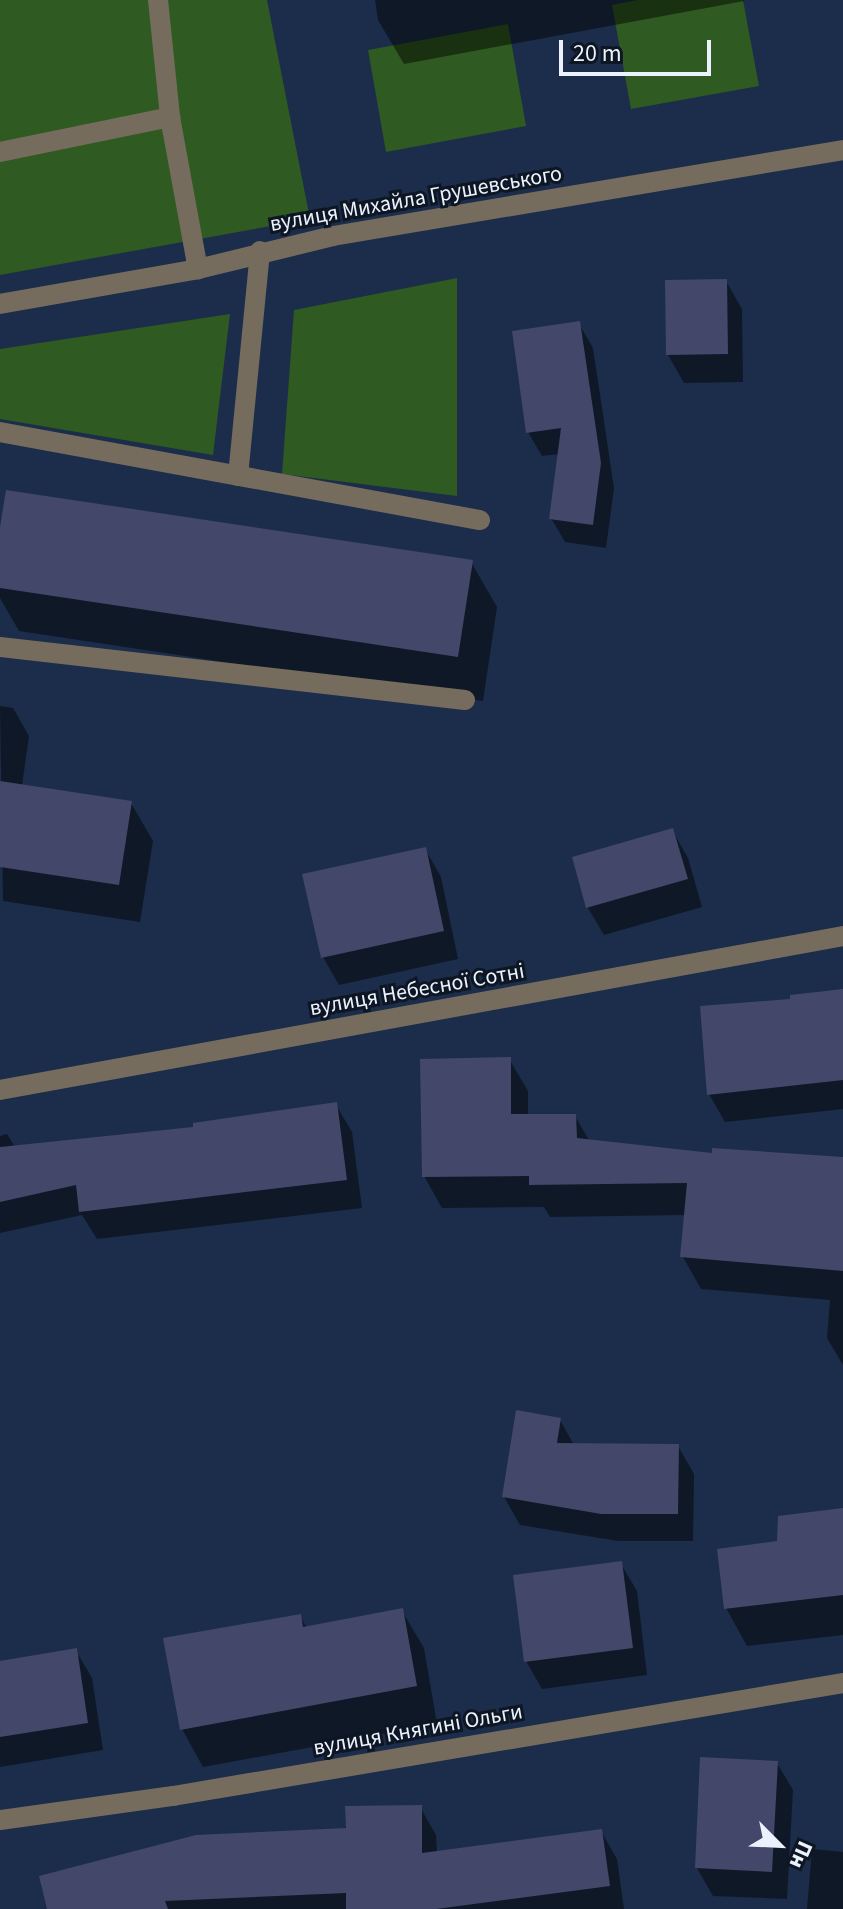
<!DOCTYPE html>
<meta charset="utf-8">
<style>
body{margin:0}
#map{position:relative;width:843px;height:1909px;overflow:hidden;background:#1b2d4a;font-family:"Source Sans 3",sans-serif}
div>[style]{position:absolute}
.green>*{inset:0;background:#2f5a21}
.shadow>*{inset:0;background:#0007}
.building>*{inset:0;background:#434769}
.service>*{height:20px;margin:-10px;padding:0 10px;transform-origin:10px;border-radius:10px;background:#766c5d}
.pedestrian>*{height:20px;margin:-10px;padding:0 10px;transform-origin:10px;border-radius:10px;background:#766c5d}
.minor>*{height:20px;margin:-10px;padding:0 10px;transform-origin:10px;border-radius:10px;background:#766c5d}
span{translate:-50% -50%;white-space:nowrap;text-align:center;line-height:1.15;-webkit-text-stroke:6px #0d1622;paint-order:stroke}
.street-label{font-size:22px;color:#ebf2fe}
.north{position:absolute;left:739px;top:1805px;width:80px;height:80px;-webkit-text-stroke:6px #0d1622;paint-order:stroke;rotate:114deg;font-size:22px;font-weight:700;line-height:32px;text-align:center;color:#ebf2fe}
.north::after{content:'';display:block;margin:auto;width:28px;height:36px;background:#ebf2fe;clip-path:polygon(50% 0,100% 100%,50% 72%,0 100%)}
.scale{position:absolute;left:559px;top:40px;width:152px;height:36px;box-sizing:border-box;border:4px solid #ebf2fe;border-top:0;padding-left:10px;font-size:24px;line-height:28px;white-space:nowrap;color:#ebf2fe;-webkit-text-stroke:6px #0d1622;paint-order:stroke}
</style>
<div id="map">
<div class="green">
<div style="clip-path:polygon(0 0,267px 0,310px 219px,0 275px)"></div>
<div style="clip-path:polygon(637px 0,743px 0,759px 86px,631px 109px,612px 5px)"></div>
<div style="clip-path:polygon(508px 24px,526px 126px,386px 152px,368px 50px)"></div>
<div style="clip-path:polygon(457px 278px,457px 496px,282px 474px,294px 310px)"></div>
<div style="clip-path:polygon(230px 314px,213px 455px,0 419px,0 349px)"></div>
</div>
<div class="shadow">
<div style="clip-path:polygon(375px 0,744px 0,744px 1px,404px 64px,378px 20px)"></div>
<div style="clip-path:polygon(726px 281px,742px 309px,743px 382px,684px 383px,668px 355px)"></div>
<div style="clip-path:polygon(579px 324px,593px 348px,614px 488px,606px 548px,565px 542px,551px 518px,560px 454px,542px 456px,528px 432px)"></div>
<div style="clip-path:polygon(0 541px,471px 562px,497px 607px,483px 701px,19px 631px,0 598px)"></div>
<div style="clip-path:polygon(0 706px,13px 708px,29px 736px,22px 786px,131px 803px,153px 841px,140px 922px,3px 901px)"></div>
<div style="clip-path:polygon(672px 830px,688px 858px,702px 907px,604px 935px,588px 908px,574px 859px)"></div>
<div style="clip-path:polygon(425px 849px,441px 877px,458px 959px,339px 985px,323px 957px)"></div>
<div style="clip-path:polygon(843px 991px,843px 1109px,725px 1122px,709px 1094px)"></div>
<div style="clip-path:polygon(509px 1059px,528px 1091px,528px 1116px,575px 1116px,590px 1142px,714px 1155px,843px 1159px,843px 1365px,827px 1338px,830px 1300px,701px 1289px,683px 1257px,686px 1215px,550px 1217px,544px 1207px,442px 1208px,424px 1176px)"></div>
<div style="clip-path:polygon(336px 1105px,352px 1132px,362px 1208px,97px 1239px,82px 1215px,0 1233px,0 1136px,7px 1134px,15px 1147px,196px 1128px)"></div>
<div style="clip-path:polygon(560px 1420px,574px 1445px,678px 1446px,694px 1474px,693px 1541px,618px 1541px,520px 1525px,504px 1497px)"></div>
<div style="clip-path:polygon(843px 1510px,843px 1635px,747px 1646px,726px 1608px,779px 1543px)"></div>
<div style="clip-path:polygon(621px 1564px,637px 1591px,647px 1675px,542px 1689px,526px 1661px)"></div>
<div style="clip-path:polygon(402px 1611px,424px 1648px,437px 1724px,203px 1767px,182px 1729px,300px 1616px,307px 1628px)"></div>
<div style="clip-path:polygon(76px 1651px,92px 1678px,103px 1750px,0 1767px,0 1663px)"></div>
<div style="clip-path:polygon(777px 1763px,793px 1790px,787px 1899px,713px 1896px,697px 1868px)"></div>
<div style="clip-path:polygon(420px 1807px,436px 1835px,437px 1853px,601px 1831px,617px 1859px,624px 1909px,49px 1909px)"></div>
<div style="clip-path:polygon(812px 1849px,843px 1852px,843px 1909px,807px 1909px)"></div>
</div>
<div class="building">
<div style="clip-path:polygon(727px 279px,728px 354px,666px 355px,665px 280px)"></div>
<div style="clip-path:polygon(580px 321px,601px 463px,593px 525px,549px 519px,561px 428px,526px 433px,512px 331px)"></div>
<div style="clip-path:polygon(6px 490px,473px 560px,458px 657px,0 588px,0 527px)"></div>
<div style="clip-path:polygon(0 781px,132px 801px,119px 885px,0 867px)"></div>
<div style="clip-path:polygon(673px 828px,688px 879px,586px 908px,572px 857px)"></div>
<div style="clip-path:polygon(426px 847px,444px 931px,321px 958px,302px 874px)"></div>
<div style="clip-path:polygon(843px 989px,843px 1080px,707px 1095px,700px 1006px,790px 999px,790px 995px)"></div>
<div style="clip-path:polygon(511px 1057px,511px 1114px,576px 1114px,577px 1138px,712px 1153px,712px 1148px,843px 1157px,843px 1271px,680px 1257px,687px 1183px,529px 1185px,529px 1176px,422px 1177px,420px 1059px)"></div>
<div style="clip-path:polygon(337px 1102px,347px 1180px,79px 1212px,76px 1185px,0 1202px,0 1147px,193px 1127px,193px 1123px)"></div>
<div style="clip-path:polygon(516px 1410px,561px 1418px,557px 1443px,679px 1444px,678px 1514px,601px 1514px,502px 1497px)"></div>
<div style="clip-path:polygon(843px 1508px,843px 1595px,724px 1609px,717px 1549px,777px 1541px,778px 1516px)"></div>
<div style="clip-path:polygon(622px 1561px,633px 1648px,524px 1662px,513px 1575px)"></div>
<div style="clip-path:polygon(403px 1608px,417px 1686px,180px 1730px,163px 1638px,301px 1614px,303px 1627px)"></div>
<div style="clip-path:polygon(77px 1648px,88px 1723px,0 1737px,0 1661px)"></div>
<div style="clip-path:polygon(700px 1757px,778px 1761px,772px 1872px,695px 1868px)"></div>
<div style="clip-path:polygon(422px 1805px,422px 1853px,602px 1829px,610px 1886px,436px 1909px,346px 1909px,346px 1893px,165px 1901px,168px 1909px,47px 1909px,39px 1876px,196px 1835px,346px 1828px,345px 1806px)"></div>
</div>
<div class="service">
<div style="left:0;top:432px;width:488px;rotate:10.4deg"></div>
<div style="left:238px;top:476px;width:226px;rotate:-84.4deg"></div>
<div style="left:0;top:647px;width:468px;rotate:6.5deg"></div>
</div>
<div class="pedestrian">
<div style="left:158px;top:0;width:118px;rotate:84.1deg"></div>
<div style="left:170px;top:117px;width:155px;rotate:79.6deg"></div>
<div style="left:0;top:152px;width:174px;rotate:-11.6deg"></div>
</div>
<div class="minor">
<div style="left:0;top:304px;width:201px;rotate:-10deg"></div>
<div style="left:198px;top:269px;width:139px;rotate:-13.7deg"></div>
<div style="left:333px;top:236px;width:517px;rotate:-9.57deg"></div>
<div style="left:0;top:1090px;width:857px;rotate:-10.35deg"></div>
<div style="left:0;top:1820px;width:175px;rotate:-7.9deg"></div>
<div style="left:173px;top:1796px;width:679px;rotate:-9.57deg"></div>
</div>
<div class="street-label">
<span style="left:416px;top:199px;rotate:-10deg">вулиця Михайла Грушевського</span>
<span style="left:417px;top:990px;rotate:-10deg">вулиця Небесної Сотні</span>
<span style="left:418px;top:1730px;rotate:-10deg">вулиця Княгині Ольги</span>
</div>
<div class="north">Пн</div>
<div class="scale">20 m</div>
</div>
